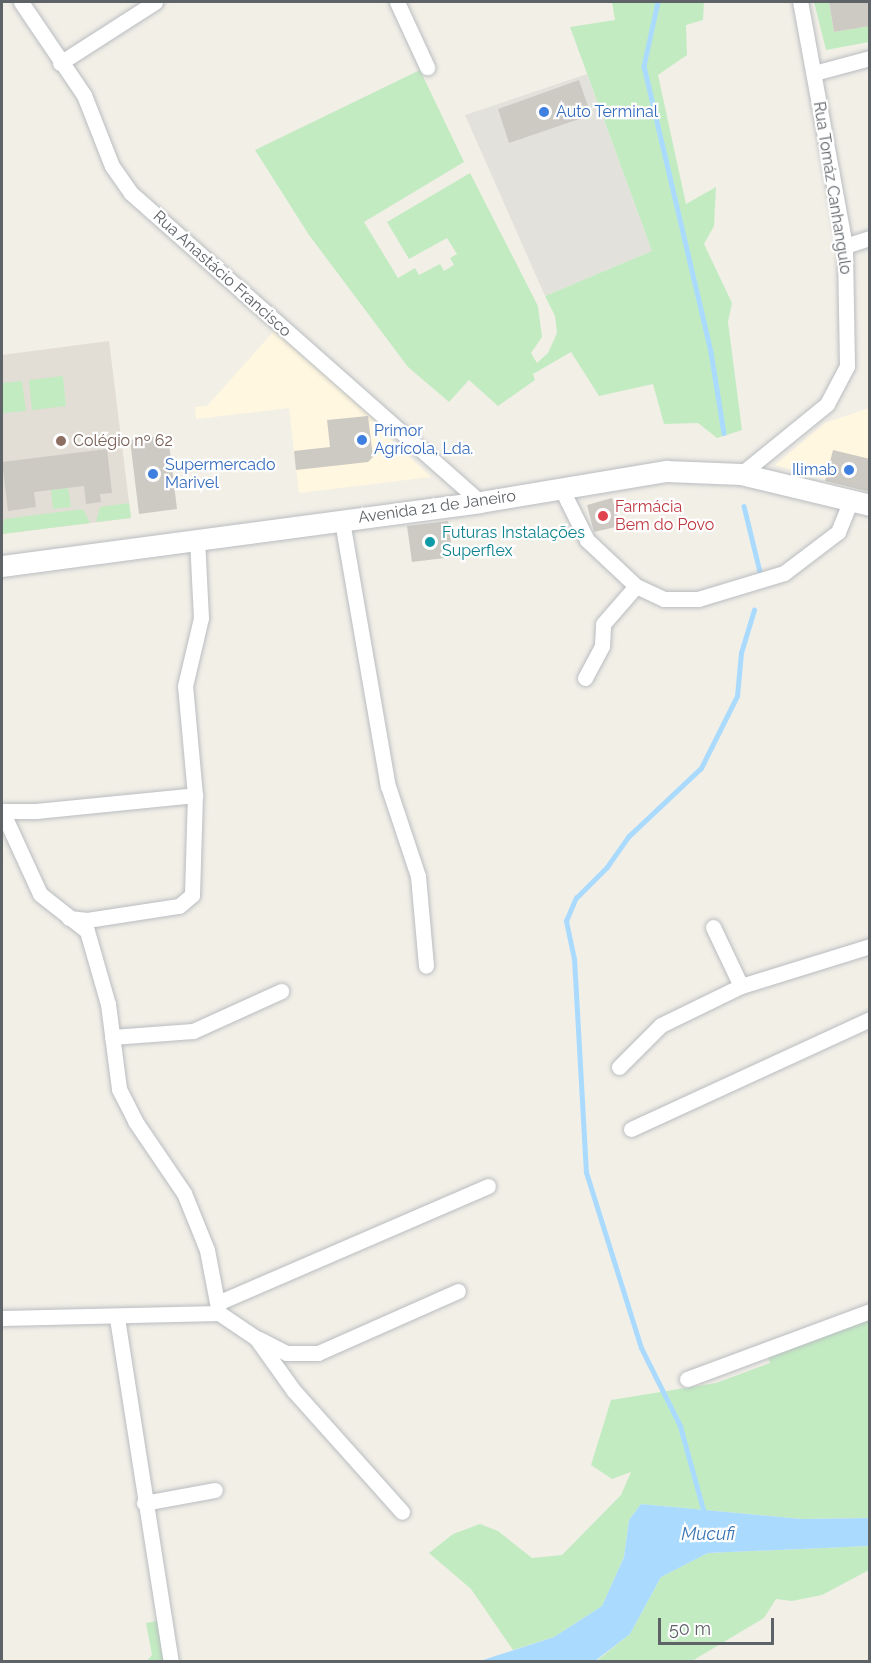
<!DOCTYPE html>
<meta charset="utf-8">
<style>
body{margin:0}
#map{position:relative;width:871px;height:1663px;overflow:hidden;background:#f2efe7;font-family:Raleway,sans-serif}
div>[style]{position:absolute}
.commercial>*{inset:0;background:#fff7df}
.industrial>*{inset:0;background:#e2e1db}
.education>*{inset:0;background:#e2ded5}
.green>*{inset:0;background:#c3ebc2}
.water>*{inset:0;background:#aadbff}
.stream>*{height:4.5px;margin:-2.25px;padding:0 2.25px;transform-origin:2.25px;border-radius:2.25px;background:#aadbff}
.building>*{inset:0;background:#cdcac4}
.roads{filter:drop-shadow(0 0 2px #b9bdc1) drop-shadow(0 0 2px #b9bdc1)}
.street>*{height:15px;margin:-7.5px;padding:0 7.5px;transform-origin:7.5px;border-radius:7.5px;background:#fff}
.secondary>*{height:21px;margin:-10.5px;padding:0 10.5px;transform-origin:10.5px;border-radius:10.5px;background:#fff}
.dots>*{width:16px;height:16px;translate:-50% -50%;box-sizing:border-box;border:3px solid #fff;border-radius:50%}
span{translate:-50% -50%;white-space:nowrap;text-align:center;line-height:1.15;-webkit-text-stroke:4.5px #fff;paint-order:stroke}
.shop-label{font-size:16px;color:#366cbe}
.left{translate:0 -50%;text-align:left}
.right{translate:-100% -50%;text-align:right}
.street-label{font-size:16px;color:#5e6368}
.education-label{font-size:16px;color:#785e54}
.health-label{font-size:16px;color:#be3a42}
.culture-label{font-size:16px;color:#0d838f}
.water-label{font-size:18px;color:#3975b2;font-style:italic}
.frame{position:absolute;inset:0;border:3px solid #5e6368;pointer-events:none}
.scale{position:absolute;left:658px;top:1618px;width:116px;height:27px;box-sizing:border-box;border:3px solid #5e6368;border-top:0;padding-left:8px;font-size:18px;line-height:21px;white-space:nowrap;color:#5e6368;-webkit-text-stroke:4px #fff;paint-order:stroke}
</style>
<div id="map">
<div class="commercial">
<div style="clip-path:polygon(274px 331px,385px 427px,386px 435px,431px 477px,299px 493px,289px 408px,196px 419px,195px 407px,207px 406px)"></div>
<div style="clip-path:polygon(869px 408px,869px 492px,775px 465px,825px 423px)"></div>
</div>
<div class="industrial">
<div style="clip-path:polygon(587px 74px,652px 251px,545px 296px,465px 115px)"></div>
</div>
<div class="education">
<div style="clip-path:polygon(109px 341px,131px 518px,2px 534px,2px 355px)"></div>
</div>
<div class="green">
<div style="clip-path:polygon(612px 2px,704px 2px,703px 20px,686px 25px,687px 55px,658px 75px,686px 204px,716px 187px,714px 226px,704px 244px,732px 303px,728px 322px,742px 430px,717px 438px,698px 423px,664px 424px,653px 384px,599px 396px,571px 352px,533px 374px,535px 380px,498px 406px,469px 380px,449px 402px,408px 367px,309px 235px,255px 150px,420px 70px,464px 162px,364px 222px,398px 278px,415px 268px,419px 275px,440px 264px,444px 271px,454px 265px,450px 258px,457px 254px,447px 238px,409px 259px,387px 222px,470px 173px,538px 306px,542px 337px,531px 353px,537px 363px,548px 353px,557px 333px,555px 316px,545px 296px,652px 251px,570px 27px,615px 20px)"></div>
<div style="clip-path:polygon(814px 2px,829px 2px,834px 32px,869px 26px,869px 42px,826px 50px)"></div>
<div style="clip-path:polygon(63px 376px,66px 406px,32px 410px,29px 380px)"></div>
<div style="clip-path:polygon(22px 381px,26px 411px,2px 413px,2px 383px)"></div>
<div style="clip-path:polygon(68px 488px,71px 507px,53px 509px,51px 490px)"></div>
<div style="clip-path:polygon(129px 503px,131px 518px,96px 522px,100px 507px)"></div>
<div style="clip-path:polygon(83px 509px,90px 523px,2px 534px,4px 519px)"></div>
<div style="clip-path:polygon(869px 1311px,869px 1518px,802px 1519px,641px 1504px,629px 1520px,624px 1557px,602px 1606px,554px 1637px,513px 1650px,471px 1589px,429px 1553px,453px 1534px,480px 1524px,498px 1531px,532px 1558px,562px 1555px,621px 1495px,631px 1472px,612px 1479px,591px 1465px,611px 1400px,716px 1383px,770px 1363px,767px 1355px)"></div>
<div style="clip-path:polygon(869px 1546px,869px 1570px,822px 1595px,792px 1601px,776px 1599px,764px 1618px,692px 1661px,595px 1662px,630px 1634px,661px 1577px,708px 1553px)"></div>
<div style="clip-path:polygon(162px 1620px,171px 1661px,147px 1661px,152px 1655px,146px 1623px)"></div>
</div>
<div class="water">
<div style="clip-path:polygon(641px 1504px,802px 1519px,869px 1518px,869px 1546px,708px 1553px,661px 1577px,630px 1634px,595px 1661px,480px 1661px,554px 1637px,602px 1606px,624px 1557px,629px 1520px)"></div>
</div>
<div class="stream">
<div style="left:658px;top:2px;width:66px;rotate:102.3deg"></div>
<div style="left:644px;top:66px;width:294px;rotate:76.8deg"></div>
<div style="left:711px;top:352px;width:82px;rotate:80.9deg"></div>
<div style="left:744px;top:506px;width:72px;rotate:76.3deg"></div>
<div style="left:705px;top:1517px;width:94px;rotate:-105.4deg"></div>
<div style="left:680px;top:1426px;width:87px;rotate:-116.6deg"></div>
<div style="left:641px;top:1348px;width:183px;rotate:-107.4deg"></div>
<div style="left:586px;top:1173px;width:214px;rotate:-93.2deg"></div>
<div style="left:574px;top:959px;width:39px;rotate:-102deg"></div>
<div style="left:566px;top:921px;width:25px;rotate:-67deg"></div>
<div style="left:576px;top:898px;width:44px;rotate:-45deg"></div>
<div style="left:607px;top:867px;width:38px;rotate:-55deg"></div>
<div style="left:629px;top:836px;width:99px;rotate:-43.4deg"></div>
<div style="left:701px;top:768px;width:80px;rotate:-63.4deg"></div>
<div style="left:737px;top:696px;width:43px;rotate:-84.7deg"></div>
<div style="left:741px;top:653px;width:45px;rotate:-73.2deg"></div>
</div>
<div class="building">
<div style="clip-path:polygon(829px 2px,870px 3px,870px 26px,834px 32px)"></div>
<div style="clip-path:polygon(579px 80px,591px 115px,509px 143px,498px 109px)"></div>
<div style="clip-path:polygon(368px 416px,373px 457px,368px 462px,296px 470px,294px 451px,330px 447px,327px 420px)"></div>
<div style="clip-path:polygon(168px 435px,177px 509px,139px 514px,130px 440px)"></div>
<div style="clip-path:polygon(107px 449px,112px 493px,100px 494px,101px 502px,86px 504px,84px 486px,34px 492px,36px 507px,8px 511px,2px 462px)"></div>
<div style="clip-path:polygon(833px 450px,870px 459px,870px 492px,825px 481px)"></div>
<div style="clip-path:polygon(612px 498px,620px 526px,594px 532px,587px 505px)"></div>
<div style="clip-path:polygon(448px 521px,453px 557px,412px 562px,407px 526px)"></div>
</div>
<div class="roads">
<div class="street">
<div style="left:21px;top:2px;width:112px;rotate:55.9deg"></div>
<div style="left:84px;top:95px;width:76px;rotate:68.5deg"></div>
<div style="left:112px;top:166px;width:33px;rotate:55deg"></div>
<div style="left:131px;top:193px;width:466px;rotate:41.5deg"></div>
<div style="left:397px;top:2px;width:72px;rotate:65.2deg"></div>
<div style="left:60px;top:63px;width:113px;rotate:-32.7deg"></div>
<div style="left:814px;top:73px;width:58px;rotate:-15deg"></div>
<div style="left:845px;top:246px;width:26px;rotate:-18deg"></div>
<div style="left:741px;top:474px;width:111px;rotate:-39.1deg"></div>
<div style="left:827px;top:404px;width:43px;rotate:-62.2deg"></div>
<div style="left:847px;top:366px;width:120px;rotate:-91deg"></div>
<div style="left:845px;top:246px;width:248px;rotate:-100.4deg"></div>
<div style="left:562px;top:490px;width:56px;rotate:63.4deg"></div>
<div style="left:587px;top:540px;width:67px;rotate:43.2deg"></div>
<div style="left:636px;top:586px;width:31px;rotate:25deg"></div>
<div style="left:664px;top:599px;width:34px"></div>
<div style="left:698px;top:599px;width:90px;rotate:-16.8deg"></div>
<div style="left:784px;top:573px;width:68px;rotate:-37.2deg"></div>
<div style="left:838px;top:532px;width:32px;rotate:-68deg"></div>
<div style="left:342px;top:521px;width:269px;rotate:80.2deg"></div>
<div style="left:388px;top:786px;width:95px;rotate:71.6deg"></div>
<div style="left:418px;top:876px;width:90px;rotate:84.9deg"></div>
<div style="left:585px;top:678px;width:36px;rotate:-62deg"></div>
<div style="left:602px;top:646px;width:22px;rotate:-87deg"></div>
<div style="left:603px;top:624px;width:50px;rotate:-49deg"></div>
<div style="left:2px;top:811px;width:91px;rotate:65.4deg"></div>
<div style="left:40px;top:894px;width:60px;rotate:38.2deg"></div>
<div style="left:87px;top:931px;width:76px;rotate:74deg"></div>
<div style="left:108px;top:1004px;width:86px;rotate:82.6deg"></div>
<div style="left:119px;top:1089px;width:36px;rotate:63deg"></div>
<div style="left:135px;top:1121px;width:87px;rotate:55.8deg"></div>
<div style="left:184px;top:1193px;width:61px;rotate:68deg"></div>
<div style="left:207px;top:1250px;width:64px;rotate:79.2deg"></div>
<div style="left:2px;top:811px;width:34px"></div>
<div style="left:36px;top:811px;width:160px;rotate:-5.7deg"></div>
<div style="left:69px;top:918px;width:18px;rotate:6deg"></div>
<div style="left:87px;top:920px;width:93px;rotate:-8.7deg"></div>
<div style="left:179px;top:906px;width:17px;rotate:-40deg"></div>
<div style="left:192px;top:895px;width:100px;rotate:-88.3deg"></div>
<div style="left:195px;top:795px;width:109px;rotate:-95.2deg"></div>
<div style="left:185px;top:686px;width:70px;rotate:-76.8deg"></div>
<div style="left:201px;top:618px;width:78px;rotate:-92.9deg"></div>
<div style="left:713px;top:927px;width:65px;rotate:64.6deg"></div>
<div style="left:112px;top:1037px;width:81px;rotate:-4.2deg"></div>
<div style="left:193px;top:1031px;width:97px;rotate:-24.4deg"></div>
<div style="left:619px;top:1067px;width:59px;rotate:-45deg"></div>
<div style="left:661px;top:1025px;width:89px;rotate:-26deg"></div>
<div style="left:741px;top:986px;width:135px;rotate:-17.2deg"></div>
<div style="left:631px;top:1129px;width:263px;rotate:-24.7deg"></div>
<div style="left:220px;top:1302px;width:292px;rotate:-23.4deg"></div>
<div style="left:2px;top:1318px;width:217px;rotate:-1.3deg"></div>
<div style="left:219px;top:1313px;width:45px;rotate:34deg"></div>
<div style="left:256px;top:1338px;width:65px;rotate:54.4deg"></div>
<div style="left:294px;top:1391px;width:162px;rotate:48.2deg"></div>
<div style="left:117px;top:1318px;width:348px;rotate:81.1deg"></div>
<div style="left:259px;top:1339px;width:30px;rotate:27deg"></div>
<div style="left:286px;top:1353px;width:32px"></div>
<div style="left:318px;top:1353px;width:153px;rotate:-23.9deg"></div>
<div style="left:687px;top:1379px;width:195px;rotate:-20.4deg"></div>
<div style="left:144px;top:1503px;width:72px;rotate:-10.4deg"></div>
</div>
<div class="secondary">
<div style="left:2px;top:566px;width:482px;rotate:-7.6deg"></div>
<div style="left:480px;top:502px;width:189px;rotate:-9.5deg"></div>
<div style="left:666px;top:471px;width:75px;rotate:2.3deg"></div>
<div style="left:741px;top:474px;width:133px;rotate:13.5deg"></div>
</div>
</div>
<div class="dots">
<div style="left:544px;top:112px;background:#3f7fe0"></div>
<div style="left:362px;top:440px;background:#3f7fe0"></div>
<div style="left:61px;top:441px;background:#8d6e63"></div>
<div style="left:849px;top:470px;background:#3f7fe0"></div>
<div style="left:153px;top:474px;background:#3f7fe0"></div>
<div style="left:603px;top:516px;background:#e0444e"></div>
<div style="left:430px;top:542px;background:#0f9aa8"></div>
</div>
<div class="shop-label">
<span class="left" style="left:556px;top:112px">Auto Terminal</span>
<span class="left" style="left:374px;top:440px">Primor<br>Agrícola, Lda.</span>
<span class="left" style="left:165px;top:474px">Supermercado<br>Marivel</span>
<span class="right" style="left:837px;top:470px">Ilimab</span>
</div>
<div class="street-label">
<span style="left:832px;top:188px;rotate:81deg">Rua Tomáz Canhangulo</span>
<span style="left:222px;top:274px;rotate:42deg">Rua Anastácio Francisco</span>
<span style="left:437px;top:507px;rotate:-8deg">Avenida 21 de Janeiro</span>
</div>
<div class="education-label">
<span class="left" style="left:73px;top:441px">Colégio nº 62</span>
</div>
<div class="health-label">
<span class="left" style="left:615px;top:516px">Farmácia<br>Bem do Povo</span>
</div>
<div class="culture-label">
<span class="left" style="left:442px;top:542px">Futuras Instalações<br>Superflex</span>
</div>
<div class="water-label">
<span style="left:708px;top:1534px">Mucufi</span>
</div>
<div class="frame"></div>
<div class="scale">50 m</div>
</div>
